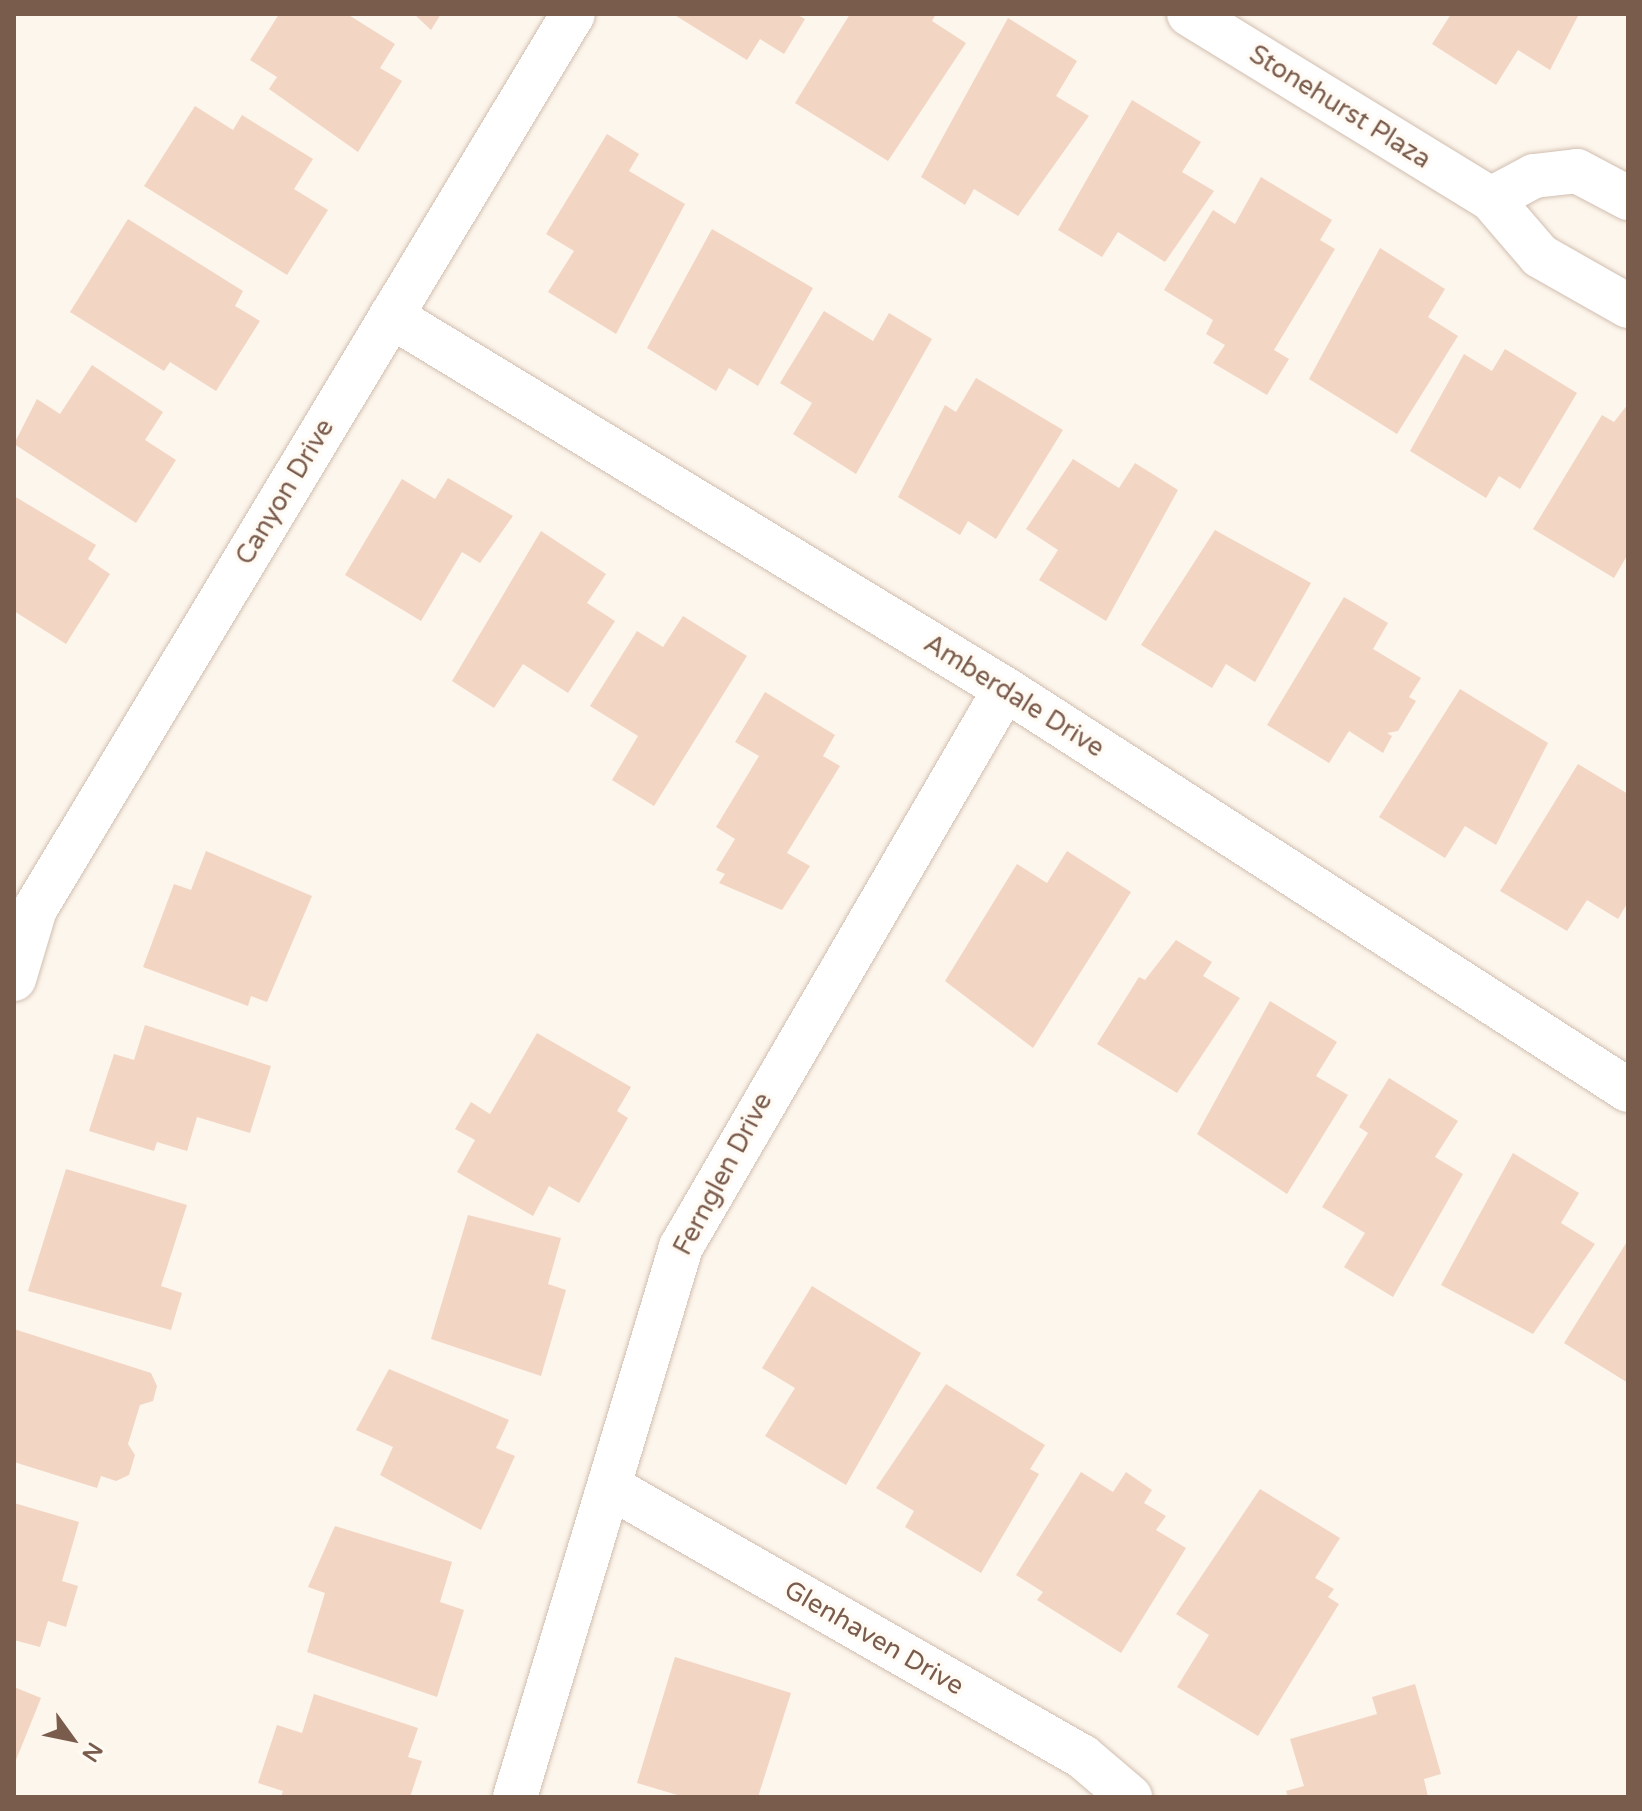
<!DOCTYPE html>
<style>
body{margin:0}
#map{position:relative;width:1642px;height:1811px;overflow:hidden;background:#fdf6ec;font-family:"Varela Round",sans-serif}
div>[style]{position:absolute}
.building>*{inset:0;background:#f3d5c3}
.roads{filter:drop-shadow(0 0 2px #d1beb0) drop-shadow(0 0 2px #d1beb0)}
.street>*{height:44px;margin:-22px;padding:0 22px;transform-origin:22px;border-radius:22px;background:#fff}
.secondary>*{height:44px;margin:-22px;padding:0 22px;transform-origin:22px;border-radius:22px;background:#fff}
span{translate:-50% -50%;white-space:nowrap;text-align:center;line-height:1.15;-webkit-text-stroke:7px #fffaf3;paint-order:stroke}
.street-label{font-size:26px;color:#7a5c4d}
.frame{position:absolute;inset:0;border:16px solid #7a5c4d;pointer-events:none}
.north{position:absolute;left:32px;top:1699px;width:80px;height:80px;-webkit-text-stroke:6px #fffaf3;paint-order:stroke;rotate:123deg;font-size:22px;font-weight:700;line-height:32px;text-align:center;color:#7a5c4d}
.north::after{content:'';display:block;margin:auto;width:28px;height:36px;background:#7a5c4d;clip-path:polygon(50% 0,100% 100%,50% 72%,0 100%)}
</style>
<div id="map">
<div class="building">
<div style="clip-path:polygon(279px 14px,347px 14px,395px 44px,380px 68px,402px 81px,358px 152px,269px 89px,277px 77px,250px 60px)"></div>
<div style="clip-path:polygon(414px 14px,441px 14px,431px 30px)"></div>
<div style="clip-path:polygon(673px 14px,796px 14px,805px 19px,784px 54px,760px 39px,747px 60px)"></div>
<div style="clip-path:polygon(850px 14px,936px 14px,932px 21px,966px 43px,888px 161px,795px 103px)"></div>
<div style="clip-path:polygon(1451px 14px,1579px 14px,1550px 70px,1518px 50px,1496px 85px,1432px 44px)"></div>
<div style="clip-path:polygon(1008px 18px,1077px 61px,1056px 96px,1089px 116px,1018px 216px,974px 189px,965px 205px,921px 177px)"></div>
<div style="clip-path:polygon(1132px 100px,1201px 142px,1182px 172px,1214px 191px,1165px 262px,1118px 232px,1102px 257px,1058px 230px)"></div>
<div style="clip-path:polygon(195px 106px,233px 130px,242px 115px,313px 159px,294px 189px,328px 210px,287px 275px,144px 186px)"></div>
<div style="clip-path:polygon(607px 134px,639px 154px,629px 171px,685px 204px,616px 334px,548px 292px,574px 251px,546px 234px)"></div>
<div style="clip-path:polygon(1261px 177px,1332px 220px,1320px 240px,1335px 249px,1274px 350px,1289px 359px,1267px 395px,1213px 363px,1225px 345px,1206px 334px,1213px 320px,1164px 290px,1213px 210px,1235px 224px)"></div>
<div style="clip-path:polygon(128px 219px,243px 291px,235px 306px,260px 321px,216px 391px,170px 362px,164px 371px,70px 312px)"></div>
<div style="clip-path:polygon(712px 229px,813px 288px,758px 386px,729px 368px,716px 391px,647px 348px)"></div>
<div style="clip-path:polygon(1380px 248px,1445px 289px,1428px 317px,1458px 336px,1397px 434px,1309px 379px)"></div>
<div style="clip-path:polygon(824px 311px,873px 341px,889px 313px,932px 339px,856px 474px,793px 434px,812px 403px,780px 383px)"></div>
<div style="clip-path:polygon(1505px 349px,1577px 393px,1520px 489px,1499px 476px,1486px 498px,1410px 451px,1464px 354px,1492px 371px)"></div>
<div style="clip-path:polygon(92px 365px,163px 412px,145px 440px,176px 460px,136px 523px,14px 444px,37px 399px,60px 414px)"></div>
<div style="clip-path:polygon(976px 378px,1063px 430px,996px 539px,968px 521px,960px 535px,898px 497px,945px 405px,956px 412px)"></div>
<div style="clip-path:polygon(1628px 404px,1628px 554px,1614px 578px,1533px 529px,1602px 415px,1614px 422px)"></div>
<div style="clip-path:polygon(1073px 459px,1119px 488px,1135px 463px,1178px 490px,1106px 621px,1039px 580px,1058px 550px,1026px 529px)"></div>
<div style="clip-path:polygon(448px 478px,513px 516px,480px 563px,462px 552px,421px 621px,345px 575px,402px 479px,435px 499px)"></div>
<div style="clip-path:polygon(14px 496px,96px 545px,88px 559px,110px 574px,66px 644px,14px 611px)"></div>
<div style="clip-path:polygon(1215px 530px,1311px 583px,1255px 682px,1226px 664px,1212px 688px,1141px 645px)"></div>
<div style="clip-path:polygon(541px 531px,606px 574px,587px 603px,615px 621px,568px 693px,523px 664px,494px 708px,452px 681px)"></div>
<div style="clip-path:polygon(1344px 597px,1388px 623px,1373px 649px,1421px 678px,1409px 697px,1416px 701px,1398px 731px,1387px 733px,1392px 736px,1383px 753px,1349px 731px,1329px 763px,1267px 725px)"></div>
<div style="clip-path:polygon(683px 616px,747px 656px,654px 806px,612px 780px,638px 736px,590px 706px,637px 631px,663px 647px)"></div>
<div style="clip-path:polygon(1460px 689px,1548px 743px,1496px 845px,1465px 826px,1445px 858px,1379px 817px)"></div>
<div style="clip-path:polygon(765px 692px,835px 735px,823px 756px,840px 766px,787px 853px,810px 866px,782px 910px,719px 883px,725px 874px,716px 870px,735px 839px,716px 827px,759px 756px,735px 742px)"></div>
<div style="clip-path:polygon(1578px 764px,1628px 794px,1628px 902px,1618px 919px,1587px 900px,1567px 931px,1500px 891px)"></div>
<div style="clip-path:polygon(206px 851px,312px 896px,267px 1002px,251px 996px,248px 1006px,143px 967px,174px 884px,191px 890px)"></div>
<div style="clip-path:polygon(1067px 851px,1131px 892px,1033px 1048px,945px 981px,1017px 864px,1047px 883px)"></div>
<div style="clip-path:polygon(1176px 940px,1212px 962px,1203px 976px,1240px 998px,1177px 1093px,1097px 1044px,1139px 977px,1145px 980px)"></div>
<div style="clip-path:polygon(1270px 1001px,1337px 1042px,1316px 1076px,1348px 1095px,1287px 1194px,1197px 1134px)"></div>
<div style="clip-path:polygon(145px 1025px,271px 1066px,250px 1133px,197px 1117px,187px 1151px,157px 1142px,154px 1151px,89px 1131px,114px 1054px,134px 1060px)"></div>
<div style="clip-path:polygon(537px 1033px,631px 1087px,617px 1111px,628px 1118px,579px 1203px,549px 1186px,533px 1216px,457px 1172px,475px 1140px,455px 1129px,471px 1102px,490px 1114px)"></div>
<div style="clip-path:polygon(1389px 1078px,1458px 1121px,1435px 1157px,1463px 1174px,1393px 1297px,1344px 1267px,1365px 1233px,1322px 1207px,1368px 1133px,1359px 1127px)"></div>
<div style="clip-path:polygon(1513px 1153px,1579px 1193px,1561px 1223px,1595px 1244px,1533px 1334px,1441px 1285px)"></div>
<div style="clip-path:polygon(66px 1169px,187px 1205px,161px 1286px,182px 1293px,171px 1330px,28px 1291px)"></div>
<div style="clip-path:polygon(468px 1215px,561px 1238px,548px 1284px,566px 1290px,541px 1376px,431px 1339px)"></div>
<div style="clip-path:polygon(1628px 1240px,1628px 1383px,1564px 1343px)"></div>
<div style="clip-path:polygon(812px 1286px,921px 1353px,846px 1485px,765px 1436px,795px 1388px,762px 1368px)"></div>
<div style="clip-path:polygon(14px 1329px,151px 1373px,157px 1386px,153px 1401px,140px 1405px,128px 1444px,135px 1455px,129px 1475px,116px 1481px,101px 1476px,97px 1488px,14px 1462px)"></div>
<div style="clip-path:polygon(389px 1369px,509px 1420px,496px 1448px,515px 1456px,481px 1530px,380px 1475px,393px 1447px,356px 1430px)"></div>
<div style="clip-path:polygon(946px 1384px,1045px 1445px,1030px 1469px,1039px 1474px,981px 1573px,905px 1527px,914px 1511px,876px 1488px)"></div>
<div style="clip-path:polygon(1081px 1472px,1113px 1492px,1126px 1472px,1152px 1490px,1144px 1503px,1166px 1516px,1156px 1530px,1186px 1548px,1121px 1653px,1037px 1600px,1043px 1592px,1016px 1575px)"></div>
<div style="clip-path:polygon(1260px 1489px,1340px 1538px,1315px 1578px,1334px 1589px,1328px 1597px,1339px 1604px,1258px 1736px,1177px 1687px,1209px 1635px,1176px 1614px)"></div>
<div style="clip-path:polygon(14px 1503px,79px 1522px,62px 1581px,78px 1586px,66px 1627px,48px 1621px,40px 1647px,14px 1640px)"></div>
<div style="clip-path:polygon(335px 1526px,452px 1562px,440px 1602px,464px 1610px,437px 1697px,307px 1652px,325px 1593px,308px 1587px)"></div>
<div style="clip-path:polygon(675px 1657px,791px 1693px,758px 1797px,684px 1797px,637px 1783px)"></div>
<div style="clip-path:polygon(1415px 1684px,1441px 1774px,1424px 1779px,1428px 1797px,1288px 1797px,1286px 1791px,1304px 1786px,1290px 1739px,1377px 1714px,1372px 1697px)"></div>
<div style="clip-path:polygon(14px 1687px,41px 1698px,14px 1765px)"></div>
<div style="clip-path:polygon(314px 1694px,418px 1728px,408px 1757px,422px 1761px,410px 1797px,281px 1797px,283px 1791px,258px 1783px,277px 1725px,302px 1733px)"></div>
</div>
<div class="roads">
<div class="street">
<div style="left:1189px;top:14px;width:354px;rotate:31.5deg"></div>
<div style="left:1491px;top:199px;width:75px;rotate:49.3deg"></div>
<div style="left:1540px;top:256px;width:101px;rotate:29.6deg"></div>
<div style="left:1491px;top:199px;width:49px;rotate:-28.1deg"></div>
<div style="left:1534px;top:176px;width:43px;rotate:-6.6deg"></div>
<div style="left:1577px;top:171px;width:58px;rotate:27.9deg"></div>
<div style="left:391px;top:316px;width:718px;rotate:31.28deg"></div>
<div style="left:1005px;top:689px;width:741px;rotate:32.77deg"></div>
<div style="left:612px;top:1488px;width:542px;rotate:29.73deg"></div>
<div style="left:1083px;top:1757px;width:62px;rotate:40.4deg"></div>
<div style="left:515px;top:1797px;width:575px;rotate:-73.21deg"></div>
<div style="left:681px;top:1247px;width:645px;rotate:-59.86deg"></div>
</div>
<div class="secondary">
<div style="left:14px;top:979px;width:73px;rotate:-73.3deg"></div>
<div style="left:35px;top:909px;width:1044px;rotate:-58.99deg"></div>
</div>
</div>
<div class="street-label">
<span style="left:1340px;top:107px;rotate:32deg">Stonehurst Plaza</span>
<span style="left:285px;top:492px;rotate:-59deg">Canyon Drive</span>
<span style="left:1014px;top:696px;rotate:32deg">Amberdale Drive</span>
<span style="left:723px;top:1174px;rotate:-62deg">Fernglen Drive</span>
<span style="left:874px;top:1638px;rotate:30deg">Glenhaven Drive</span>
</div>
<div class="frame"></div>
<div class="north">N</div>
</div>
